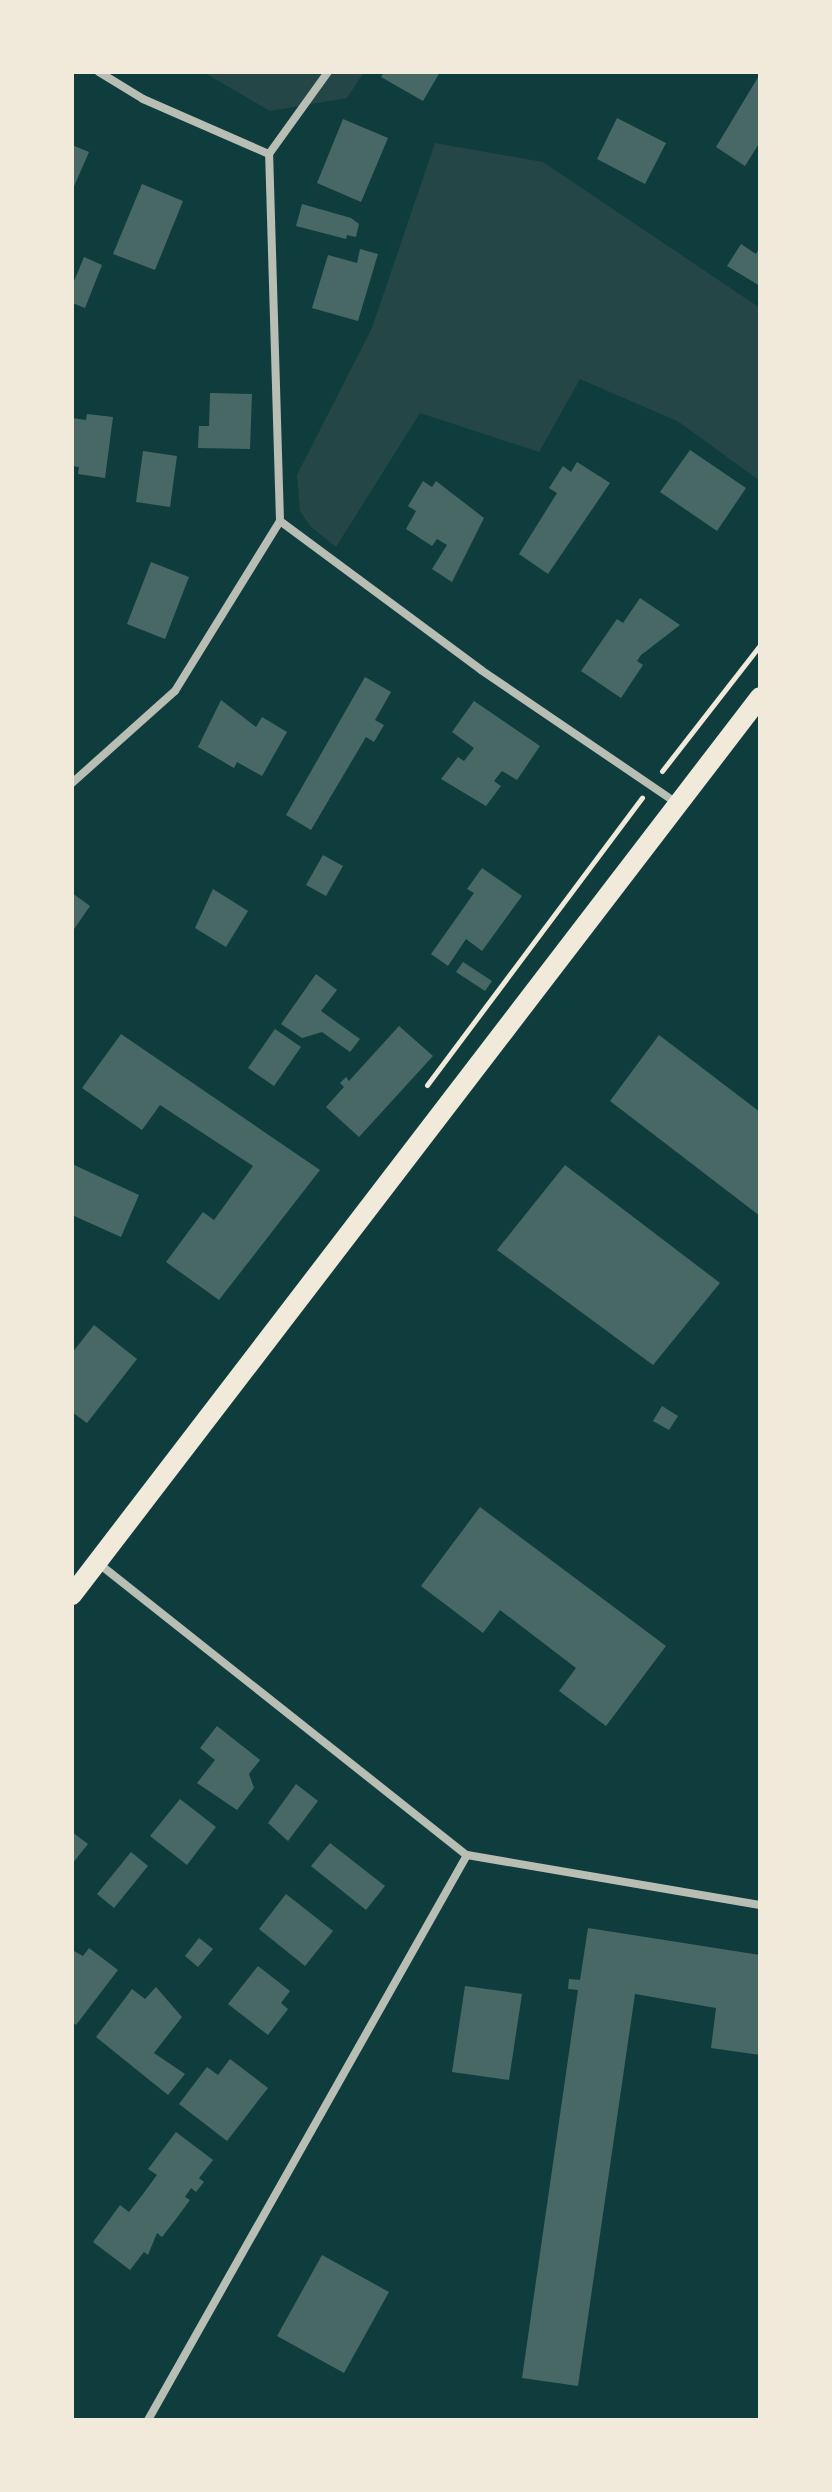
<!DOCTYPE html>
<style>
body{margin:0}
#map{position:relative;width:832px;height:2492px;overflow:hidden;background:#0f3d3e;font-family:Overpass,sans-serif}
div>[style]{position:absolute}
.green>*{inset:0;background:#244646}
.building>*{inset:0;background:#486865}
.path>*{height:5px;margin:-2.5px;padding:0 2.5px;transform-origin:2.5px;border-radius:2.5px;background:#f1e9da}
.minor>*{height:8px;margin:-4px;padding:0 4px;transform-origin:4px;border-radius:4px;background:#b8beb3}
.primary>*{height:20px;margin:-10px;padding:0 10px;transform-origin:10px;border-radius:10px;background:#f1e9da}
span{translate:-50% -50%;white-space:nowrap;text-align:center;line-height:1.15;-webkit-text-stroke:6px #f1e9da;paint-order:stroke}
.frame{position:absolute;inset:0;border:74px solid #f1e9da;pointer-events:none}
</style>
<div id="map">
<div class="green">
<div style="clip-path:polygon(203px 72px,364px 72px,347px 98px,270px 111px)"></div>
<div style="clip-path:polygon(435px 143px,543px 162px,760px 308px,760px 481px,679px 422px,580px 379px,539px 452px,420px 413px,336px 547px,310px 526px,300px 511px,297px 475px,372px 328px)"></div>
</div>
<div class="building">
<div style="clip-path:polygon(384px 72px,440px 72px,423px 101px,381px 77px)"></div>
<div style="clip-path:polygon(760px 74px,760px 142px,745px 166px,716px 147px)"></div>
<div style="clip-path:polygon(617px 118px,666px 143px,645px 184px,597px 159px)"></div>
<div style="clip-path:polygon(343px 119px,388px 138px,361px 202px,317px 183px)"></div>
<div style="clip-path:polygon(72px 145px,89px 152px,72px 191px)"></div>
<div style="clip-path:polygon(142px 184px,183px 201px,155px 270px,113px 254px)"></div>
<div style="clip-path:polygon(302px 204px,351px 218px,359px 224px,356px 237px,347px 235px,346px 239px,296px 226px)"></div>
<div style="clip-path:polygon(741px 244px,756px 254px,760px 247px,760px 286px,727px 266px)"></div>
<div style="clip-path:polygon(360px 249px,378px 254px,358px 321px,312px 308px,328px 255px,357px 263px)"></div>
<div style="clip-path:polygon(84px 257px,102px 265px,85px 308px,72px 303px,72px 286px)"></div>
<div style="clip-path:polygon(210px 393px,252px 394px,250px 449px,198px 448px,199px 426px,209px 426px)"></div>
<div style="clip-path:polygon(87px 414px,113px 417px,105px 478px,78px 474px,79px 467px,72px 466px,72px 418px,86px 420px)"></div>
<div style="clip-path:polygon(690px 450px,746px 488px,717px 531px,660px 492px)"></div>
<div style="clip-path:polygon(143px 451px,177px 456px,170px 507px,136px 502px)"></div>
<div style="clip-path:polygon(577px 462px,610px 483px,548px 574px,519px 554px,557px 493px,549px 488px,563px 466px,571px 472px)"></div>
<div style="clip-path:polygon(423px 481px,432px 487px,436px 481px,484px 518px,452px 582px,432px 569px,447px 545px,437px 539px,432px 546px,406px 529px,416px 511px,408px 506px)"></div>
<div style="clip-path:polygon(151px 562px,189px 577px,165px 639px,127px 624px)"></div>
<div style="clip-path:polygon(640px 598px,680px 625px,641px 655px,637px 661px,643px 665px,621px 698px,581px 671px,617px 619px,623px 623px)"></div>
<div style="clip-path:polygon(365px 677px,391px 692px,375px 720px,384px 725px,374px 742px,366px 737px,311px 830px,286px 815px)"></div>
<div style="clip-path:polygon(221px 700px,256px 727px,262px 717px,287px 732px,262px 776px,237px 762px,234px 768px,198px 747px)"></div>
<div style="clip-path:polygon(474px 701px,540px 746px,517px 780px,502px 771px,494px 781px,501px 786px,486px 806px,441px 779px,458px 757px,464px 761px,474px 748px,452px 732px)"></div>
<div style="clip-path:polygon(323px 855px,343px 866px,326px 896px,306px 885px)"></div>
<div style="clip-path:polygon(482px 868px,522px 896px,482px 951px,466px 939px,448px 966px,431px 954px,474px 893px,467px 889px)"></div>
<div style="clip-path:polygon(213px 889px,248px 911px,226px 947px,195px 928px)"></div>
<div style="clip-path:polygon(72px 893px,90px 906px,72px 932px)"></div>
<div style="clip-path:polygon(463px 962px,492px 981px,485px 991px,456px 972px)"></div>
<div style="clip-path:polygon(316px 974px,337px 990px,321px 1011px,360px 1039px,350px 1052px,322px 1032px,302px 1038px,281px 1024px)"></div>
<div style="clip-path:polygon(399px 1026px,433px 1056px,359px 1137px,326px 1107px,344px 1087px,340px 1083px,346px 1077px,349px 1081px)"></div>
<div style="clip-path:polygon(275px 1029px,301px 1047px,274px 1086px,248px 1068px)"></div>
<div style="clip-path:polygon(121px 1034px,320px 1170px,219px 1300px,166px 1262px,203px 1212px,214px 1220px,253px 1166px,160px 1105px,142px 1130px,82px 1088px)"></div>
<div style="clip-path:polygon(659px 1035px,760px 1112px,760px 1216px,610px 1101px)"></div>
<div style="clip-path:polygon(72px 1164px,139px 1195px,121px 1237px,72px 1215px)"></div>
<div style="clip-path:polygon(565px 1165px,720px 1283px,653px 1365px,497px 1250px)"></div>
<div style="clip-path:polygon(94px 1325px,137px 1359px,87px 1423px,72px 1412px,72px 1353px)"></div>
<div style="clip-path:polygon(662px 1406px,678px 1416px,669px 1430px,653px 1421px)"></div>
<div style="clip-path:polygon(480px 1507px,666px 1646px,606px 1726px,559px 1691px,576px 1668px,500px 1610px,483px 1633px,421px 1586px)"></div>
<div style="clip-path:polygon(217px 1726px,260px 1760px,249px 1774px,254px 1788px,237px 1810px,197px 1783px,215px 1760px,200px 1748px)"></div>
<div style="clip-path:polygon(296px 1784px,318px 1801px,288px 1841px,268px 1823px)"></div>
<div style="clip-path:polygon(180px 1799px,216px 1827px,187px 1865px,150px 1836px)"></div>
<div style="clip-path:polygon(72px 1832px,88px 1844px,72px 1864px)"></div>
<div style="clip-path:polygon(330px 1843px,385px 1886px,366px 1910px,311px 1866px)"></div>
<div style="clip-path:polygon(131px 1852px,148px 1866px,114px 1908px,97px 1894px)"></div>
<div style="clip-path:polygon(286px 1894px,333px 1931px,305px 1966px,259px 1929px)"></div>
<div style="clip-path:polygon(588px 1928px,760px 1955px,760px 2055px,711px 2048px,716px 2008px,635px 1994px,578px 2386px,522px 2378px,578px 1990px,568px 1989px,569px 1979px,580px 1980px)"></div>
<div style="clip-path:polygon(199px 1938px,213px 1949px,198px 1967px,185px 1956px)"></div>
<div style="clip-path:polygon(89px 1948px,118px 1970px,76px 2025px,72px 2022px,72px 1950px,83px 1956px)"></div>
<div style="clip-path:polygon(258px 1966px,290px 1991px,281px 2003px,288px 2009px,268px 2035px,228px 2004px)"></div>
<div style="clip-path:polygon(465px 1986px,522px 1994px,509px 2080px,452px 2072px)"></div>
<div style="clip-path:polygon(156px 1987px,182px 2017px,154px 2053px,185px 2074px,168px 2095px,96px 2037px,132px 1989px,145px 1999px)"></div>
<div style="clip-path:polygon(230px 2059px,268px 2088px,227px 2141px,179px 2104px,207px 2067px,218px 2075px)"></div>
<div style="clip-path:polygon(176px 2132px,213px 2160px,199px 2178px,204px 2182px,196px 2192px,191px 2188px,185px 2197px,190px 2200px,176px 2219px,162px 2237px,157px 2233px,148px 2255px,144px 2252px,130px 2270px,93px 2242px,120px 2205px,129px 2212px,143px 2194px,157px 2175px,148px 2169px)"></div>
<div style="clip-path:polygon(322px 2255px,389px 2292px,344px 2373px,277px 2336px)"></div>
</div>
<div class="path">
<div style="left:662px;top:771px;width:160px;rotate:-52.1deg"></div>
<div style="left:427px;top:1085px;width:359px;rotate:-53.2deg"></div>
</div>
<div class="minor">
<div style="left:99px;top:72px;width:52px;rotate:31.5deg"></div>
<div style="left:143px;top:99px;width:137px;rotate:23.6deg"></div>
<div style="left:280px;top:521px;width:250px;rotate:36.5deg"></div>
<div style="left:481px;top:670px;width:237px;rotate:34.2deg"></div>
<div style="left:72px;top:783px;width:138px;rotate:-41.8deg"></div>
<div style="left:175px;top:691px;width:200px;rotate:-58.3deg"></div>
<div style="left:280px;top:521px;width:367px;rotate:-91.7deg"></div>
<div style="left:269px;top:154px;width:101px;rotate:-54.3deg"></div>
<div style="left:98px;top:1563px;width:471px;rotate:38.4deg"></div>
<div style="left:467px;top:1855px;width:297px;rotate:9.7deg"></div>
<div style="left:148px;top:2420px;width:649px;rotate:-60.55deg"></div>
</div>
<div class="primary">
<div style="left:72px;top:1595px;width:1131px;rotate:-52.54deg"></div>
</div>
<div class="frame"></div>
</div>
